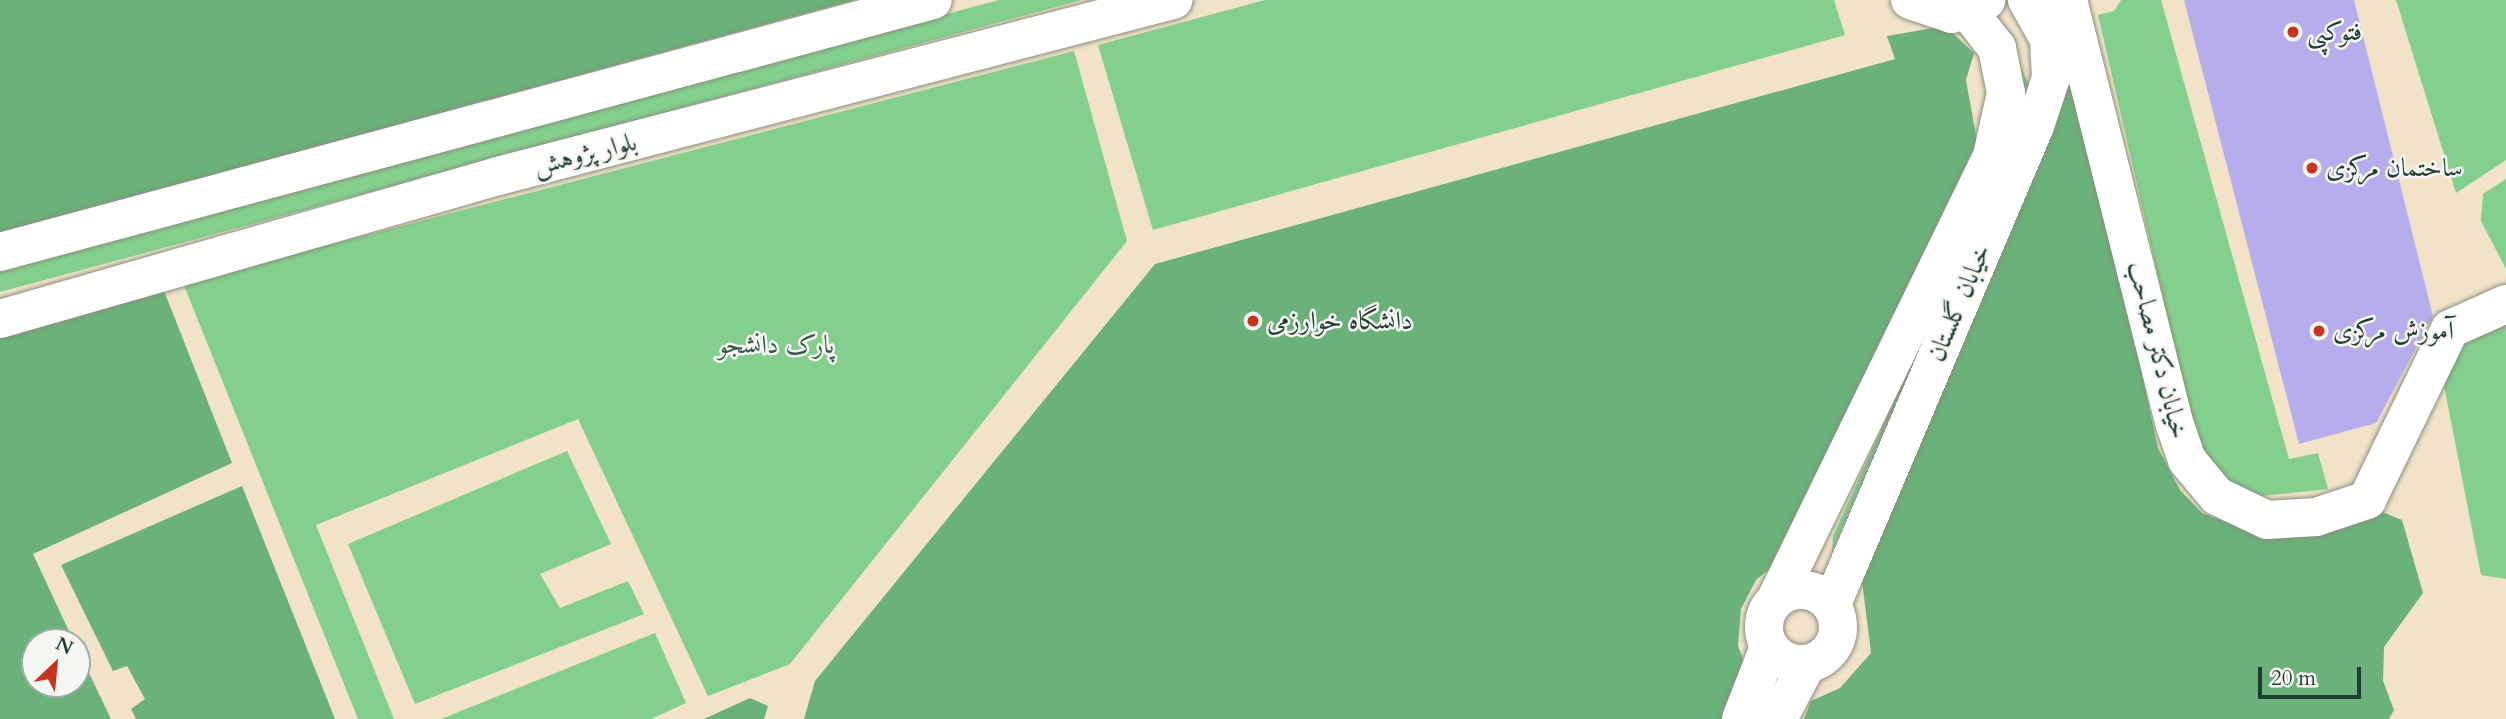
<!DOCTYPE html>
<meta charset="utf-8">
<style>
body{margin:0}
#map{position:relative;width:2506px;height:719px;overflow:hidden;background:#f1e2c8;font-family:Cardo,Amiri,serif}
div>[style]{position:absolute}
.green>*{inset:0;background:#83d08e}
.forest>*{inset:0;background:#6ab279}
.building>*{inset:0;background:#b6adec}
.roads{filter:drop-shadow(0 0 2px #88907e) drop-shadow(0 0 2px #88907e)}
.minor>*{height:38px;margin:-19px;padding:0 19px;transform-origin:19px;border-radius:19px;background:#fff}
.minor>.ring{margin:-19px;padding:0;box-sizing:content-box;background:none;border:38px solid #fff;border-radius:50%}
.dots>*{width:19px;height:19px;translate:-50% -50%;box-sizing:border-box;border:4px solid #f6f6f2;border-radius:50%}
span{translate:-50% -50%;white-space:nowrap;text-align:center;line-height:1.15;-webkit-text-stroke:5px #f6f6f2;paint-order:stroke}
.poi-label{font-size:26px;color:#1f3d34}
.left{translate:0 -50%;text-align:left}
.street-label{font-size:26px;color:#1f3d34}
.park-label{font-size:26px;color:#335a46}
.north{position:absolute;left:21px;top:628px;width:70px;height:70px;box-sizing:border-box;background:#f6f6f2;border:2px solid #a0aca6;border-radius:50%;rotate:26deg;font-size:19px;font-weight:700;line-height:28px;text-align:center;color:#1f3d34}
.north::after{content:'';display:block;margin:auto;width:24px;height:32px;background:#c8321e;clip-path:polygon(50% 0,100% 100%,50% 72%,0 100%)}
.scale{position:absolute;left:2258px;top:667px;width:103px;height:32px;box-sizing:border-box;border:4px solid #1f3d34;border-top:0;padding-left:9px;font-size:21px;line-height:24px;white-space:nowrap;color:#1f3d34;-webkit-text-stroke:5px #f6f6f2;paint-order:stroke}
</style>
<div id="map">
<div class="green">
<div style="clip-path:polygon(999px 0,1082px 0,0 292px,0 267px)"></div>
<div style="clip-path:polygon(1265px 0,1834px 0,1845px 35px,1153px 230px,1098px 45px)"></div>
<div style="clip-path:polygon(2121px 0,2161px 0,2289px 459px,2318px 453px,2328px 489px,2261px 496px,2237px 487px,2208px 462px,2192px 423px,2098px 15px,2114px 11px)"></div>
<div style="clip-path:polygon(2396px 0,2506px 0,2506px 160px,2456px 193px)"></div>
<div style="clip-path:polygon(1074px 51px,1127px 241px,790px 664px,708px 696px,578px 419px,316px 525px,394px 719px,358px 719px,183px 283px)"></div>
<div style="clip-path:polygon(2016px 58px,2035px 97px,1832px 552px,1833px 536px,2030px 102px,2010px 62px)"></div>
<div style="clip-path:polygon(2506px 179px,2506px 269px,2481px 221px,2483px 194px)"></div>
<div style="clip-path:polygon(2506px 321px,2506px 579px,2481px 575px,2442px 375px,2461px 343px)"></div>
<div style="clip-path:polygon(567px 451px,611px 544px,540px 574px,560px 608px,628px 581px,644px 614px,415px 704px,348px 544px)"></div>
<div style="clip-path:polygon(655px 633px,686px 703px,651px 719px,441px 719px)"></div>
</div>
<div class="forest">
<div style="clip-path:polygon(0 0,855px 0,0 233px)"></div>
<div style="clip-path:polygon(1945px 26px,1974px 53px,1966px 80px,1979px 152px,1774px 565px,1756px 580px,1741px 609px,1738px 646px,1748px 672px,1728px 719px,804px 719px,815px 681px,1155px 264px,1895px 59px,1887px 36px)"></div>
<div style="clip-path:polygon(2073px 55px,2158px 448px,2180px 490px,2202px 513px,2263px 536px,2380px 511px,2402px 520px,2423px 593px,2384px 647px,2383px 681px,2394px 710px,2389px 719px,1804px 719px,1811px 701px,1840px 688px,1871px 653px,1862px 581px)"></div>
<div style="clip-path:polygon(164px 291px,232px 463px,33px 554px,74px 642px,35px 642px,35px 684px,77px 684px,77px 648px,111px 719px,0 719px,0 335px)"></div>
<div style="clip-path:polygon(242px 486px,335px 719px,136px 719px,131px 709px,145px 699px,127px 666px,113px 671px,61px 565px)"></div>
<div style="clip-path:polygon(750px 698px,768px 706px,764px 719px,704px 719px)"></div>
</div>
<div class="building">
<div style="clip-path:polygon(2184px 0,2354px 0,2433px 316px,2376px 423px,2299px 444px)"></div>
</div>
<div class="roads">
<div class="minor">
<div style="left:1910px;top:0;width:44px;rotate:18.4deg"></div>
<div style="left:1952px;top:14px;width:37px;rotate:-22deg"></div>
<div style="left:2068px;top:0;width:438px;rotate:75.9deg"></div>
<div style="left:2175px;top:425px;width:37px;rotate:71deg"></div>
<div style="left:2187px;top:460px;width:47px;rotate:50.2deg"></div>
<div style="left:2217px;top:496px;width:55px;rotate:25.6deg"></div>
<div style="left:2267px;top:520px;width:49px;rotate:-3.5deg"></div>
<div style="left:2316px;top:517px;width:54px;rotate:-18.4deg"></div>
<div style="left:2367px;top:500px;width:190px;rotate:-64.1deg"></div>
<div style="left:2450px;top:329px;width:61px;rotate:-24.1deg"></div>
<div style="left:0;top:252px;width:966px;rotate:-15.11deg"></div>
<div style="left:0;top:319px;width:518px;rotate:-16.02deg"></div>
<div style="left:498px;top:176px;width:698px;rotate:-14.61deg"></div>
<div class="ring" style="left:1764px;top:590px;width:36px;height:36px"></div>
<div style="left:1777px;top:597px;width:491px;rotate:-64deg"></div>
<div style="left:1992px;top:156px;width:65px;rotate:-77.5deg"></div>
<div style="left:2006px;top:93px;width:46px;rotate:-101.3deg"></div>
<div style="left:1997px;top:48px;width:47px;rotate:-128.1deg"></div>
<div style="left:1832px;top:604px;width:519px;rotate:-66.99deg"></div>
<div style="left:2035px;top:126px;width:51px;rotate:-71.6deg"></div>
<div style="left:2051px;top:78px;width:39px;rotate:-93deg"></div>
<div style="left:2049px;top:39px;width:45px;rotate:-119.4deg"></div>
<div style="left:1741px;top:719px;width:77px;rotate:-68.7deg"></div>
<div style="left:1778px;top:719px;width:62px;rotate:-62.2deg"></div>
</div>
</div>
<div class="dots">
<div style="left:2293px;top:32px;background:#c8321e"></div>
<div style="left:2312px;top:168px;background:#c8321e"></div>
<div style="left:1253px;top:321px;background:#c8321e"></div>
<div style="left:2319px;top:331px;background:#c8321e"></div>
</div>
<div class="poi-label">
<span class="left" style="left:2307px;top:32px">فتوکپی</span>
<span class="left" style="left:2326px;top:168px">ساختمان مرکزی</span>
<span class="left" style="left:1267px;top:321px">دانشگاه خوارزمی</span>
<span class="left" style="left:2333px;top:331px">آموزش مرکزی</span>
</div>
<div class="street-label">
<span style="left:585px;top:154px;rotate:-14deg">بلوار پژوهش</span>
<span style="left:1959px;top:303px;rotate:-67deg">خیابان گلستان</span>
<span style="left:2158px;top:350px;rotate:76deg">خیابان دکتر مصاحب</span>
</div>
<div class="park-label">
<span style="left:776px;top:345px">پارک دانشجو</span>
</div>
<div class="north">N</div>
<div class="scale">20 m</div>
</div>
